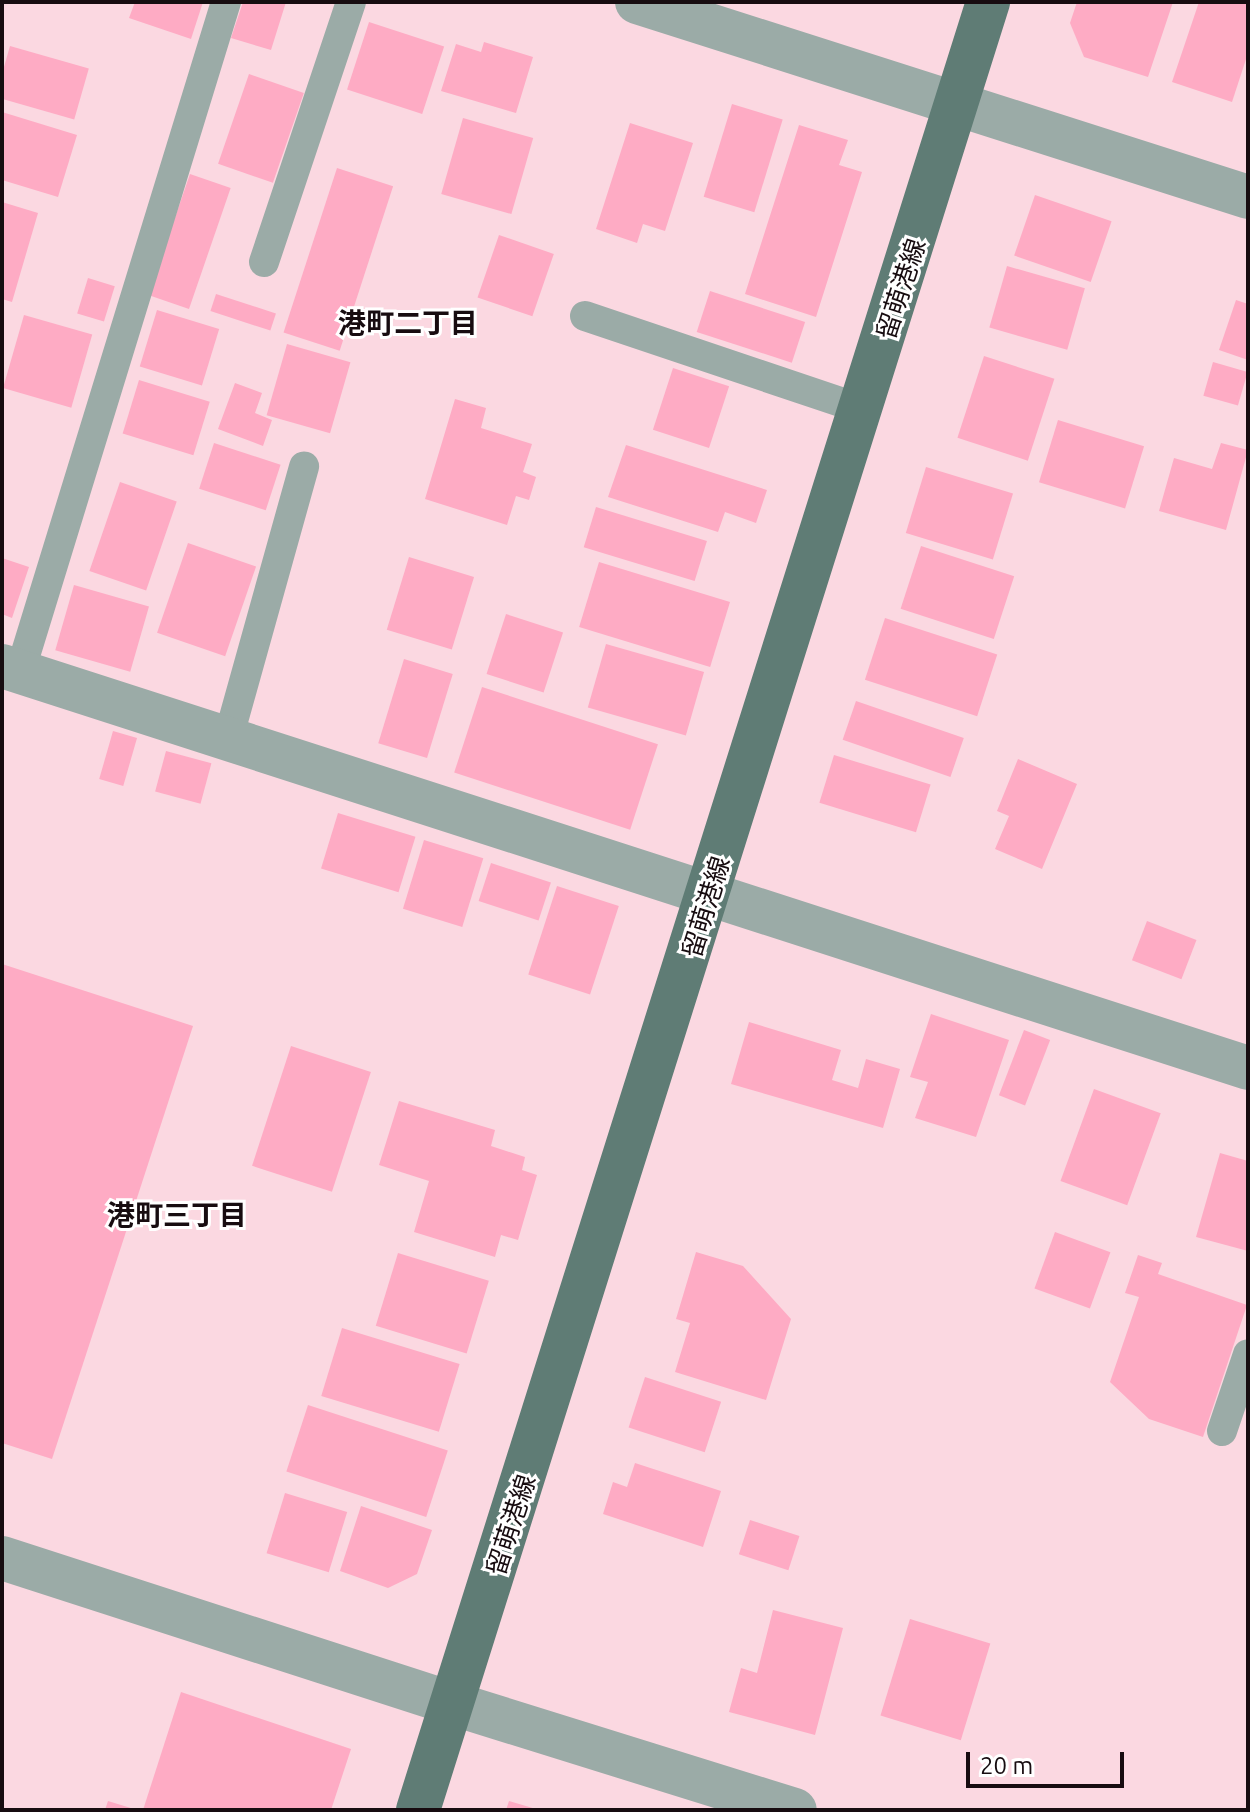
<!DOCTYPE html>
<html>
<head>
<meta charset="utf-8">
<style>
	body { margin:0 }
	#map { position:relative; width:1250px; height:1812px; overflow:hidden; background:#fbd8e1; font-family:Ubuntu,"Noto Sans JP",sans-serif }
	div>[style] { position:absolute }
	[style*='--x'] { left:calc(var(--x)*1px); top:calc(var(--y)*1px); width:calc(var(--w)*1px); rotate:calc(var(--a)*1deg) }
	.building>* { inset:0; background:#feabc4; transform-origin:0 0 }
	.service>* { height:30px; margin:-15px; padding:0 15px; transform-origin:15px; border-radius:15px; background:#9baba7 }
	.minor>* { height:44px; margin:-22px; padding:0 22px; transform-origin:22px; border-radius:22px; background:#9baba7 }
	.tertiary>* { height:44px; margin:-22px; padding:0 22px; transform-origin:22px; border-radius:22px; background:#9baba7 }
	.primary>* { height:44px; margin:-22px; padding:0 22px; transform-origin:22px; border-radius:22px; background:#5f7c75 }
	span { translate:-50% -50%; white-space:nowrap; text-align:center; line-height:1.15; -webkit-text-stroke:6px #fff; paint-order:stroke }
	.street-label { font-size:26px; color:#170c10 }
	.neighbourhood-label { font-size:28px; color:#170c10; font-weight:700 }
	.frame { position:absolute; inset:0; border:4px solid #170c10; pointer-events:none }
	.scale { position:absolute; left:966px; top:1752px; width:158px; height:36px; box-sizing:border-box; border:4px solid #170c10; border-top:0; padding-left:10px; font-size:24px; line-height:28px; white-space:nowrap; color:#170c10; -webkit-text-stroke:6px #fff; paint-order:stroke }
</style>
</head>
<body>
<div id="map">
	<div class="building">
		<div style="clip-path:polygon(135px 2px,203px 2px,191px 39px,129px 18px)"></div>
		<div style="clip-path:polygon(243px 2px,286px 2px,271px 50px,231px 38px)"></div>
		<div style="clip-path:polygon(1077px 2px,1173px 2px,1148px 77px,1084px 57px,1070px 23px)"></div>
		<div style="clip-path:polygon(1199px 2px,1248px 4px,1248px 53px,1232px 102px,1172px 82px)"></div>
		<div style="left:369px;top:22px;width:79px;height:71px;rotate:18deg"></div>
		<div style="clip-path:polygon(484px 42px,533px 57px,516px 113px,441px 91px,456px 44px,481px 52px)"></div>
		<div style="left:10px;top:46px;width:82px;height:53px;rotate:16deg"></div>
		<div style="left:249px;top:74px;width:58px;height:95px;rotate:19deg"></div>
		<div style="left:732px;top:104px;width:53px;height:97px;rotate:17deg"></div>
		<div style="clip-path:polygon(2px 112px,77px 135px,58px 197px,2px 180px)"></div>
		<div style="left:463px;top:118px;width:73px;height:79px;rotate:16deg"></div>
		<div style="clip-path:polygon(630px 123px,693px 143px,665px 231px,643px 224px,637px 243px,596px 229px)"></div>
		<div style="clip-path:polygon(799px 125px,848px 140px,839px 165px,862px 172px,816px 317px,745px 294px)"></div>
		<div style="left:337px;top:168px;width:59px;height:173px;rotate:18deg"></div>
		<div style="left:190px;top:174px;width:43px;height:128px;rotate:19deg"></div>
		<div style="left:1035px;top:195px;width:81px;height:64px;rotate:19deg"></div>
		<div style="clip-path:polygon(2px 202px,38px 213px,12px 302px,2px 299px)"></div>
		<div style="left:499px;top:235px;width:58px;height:66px;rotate:19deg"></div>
		<div style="left:1007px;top:266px;width:81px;height:64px;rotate:16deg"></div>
		<div style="left:88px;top:278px;width:28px;height:37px;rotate:17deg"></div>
		<div style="left:710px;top:291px;width:100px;height:43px;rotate:18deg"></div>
		<div style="left:216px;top:294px;width:63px;height:18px;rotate:18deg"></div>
		<div style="clip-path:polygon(1236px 300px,1248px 304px,1248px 360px,1219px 350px)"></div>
		<div style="left:157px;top:310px;width:65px;height:59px;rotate:17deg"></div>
		<div style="left:24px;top:315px;width:71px;height:76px;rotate:16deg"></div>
		<div style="left:287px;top:344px;width:66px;height:74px;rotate:16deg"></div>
		<div style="left:984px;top:356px;width:74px;height:86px;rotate:18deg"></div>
		<div style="left:1213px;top:362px;width:36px;height:35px;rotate:16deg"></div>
		<div style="left:673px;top:368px;width:59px;height:65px;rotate:18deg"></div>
		<div style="left:139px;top:380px;width:74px;height:56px;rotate:17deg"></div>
		<div style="clip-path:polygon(235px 383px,262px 393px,255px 413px,272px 420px,263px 446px,218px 429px)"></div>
		<div style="clip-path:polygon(455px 399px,486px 408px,481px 428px,532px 444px,523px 472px,536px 477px,529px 500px,516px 496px,507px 525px,425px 499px)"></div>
		<div style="left:1058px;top:420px;width:90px;height:65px;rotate:17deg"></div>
		<div style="left:214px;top:443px;width:70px;height:48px;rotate:18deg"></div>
		<div style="clip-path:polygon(1221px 443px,1248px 450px,1226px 530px,1159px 511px,1174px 458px,1212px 469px)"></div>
		<div style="clip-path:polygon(626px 445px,767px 490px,756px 523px,725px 512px,718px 532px,608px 497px)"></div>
		<div style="left:926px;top:467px;width:91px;height:69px;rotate:17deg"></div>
		<div style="left:120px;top:482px;width:60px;height:94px;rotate:19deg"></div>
		<div style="left:596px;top:507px;width:116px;height:42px;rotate:17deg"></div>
		<div style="left:188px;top:543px;width:72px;height:95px;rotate:19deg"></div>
		<div style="left:921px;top:546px;width:98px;height:66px;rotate:18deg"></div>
		<div style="left:409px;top:557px;width:68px;height:76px;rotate:17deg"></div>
		<div style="clip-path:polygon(2px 558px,29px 567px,12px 618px,2px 614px)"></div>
		<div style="left:599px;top:562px;width:137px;height:68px;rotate:17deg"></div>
		<div style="left:74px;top:585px;width:78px;height:68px;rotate:16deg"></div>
		<div style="left:506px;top:614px;width:60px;height:63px;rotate:18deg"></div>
		<div style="left:885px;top:618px;width:118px;height:65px;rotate:18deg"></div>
		<div style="left:606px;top:644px;width:102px;height:66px;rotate:16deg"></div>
		<div style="left:404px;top:659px;width:51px;height:88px;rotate:17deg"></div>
		<div style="left:482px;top:687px;width:185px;height:90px;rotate:18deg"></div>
		<div style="left:856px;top:701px;width:114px;height:41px;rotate:19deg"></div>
		<div style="left:113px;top:731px;width:25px;height:50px;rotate:16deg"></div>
		<div style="left:166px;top:751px;width:47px;height:42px;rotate:15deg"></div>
		<div style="left:834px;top:755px;width:101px;height:50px;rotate:17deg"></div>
		<div style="clip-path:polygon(1018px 759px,1077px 784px,1042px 869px,995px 849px,1009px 816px,997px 811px)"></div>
		<div style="left:338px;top:813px;width:81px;height:58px;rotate:17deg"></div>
		<div style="left:424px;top:840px;width:62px;height:72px;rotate:17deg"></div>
		<div style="left:491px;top:863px;width:63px;height:40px;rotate:18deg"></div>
		<div style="left:557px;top:886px;width:65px;height:93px;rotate:18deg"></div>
		<div style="left:1147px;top:921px;width:53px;height:42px;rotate:21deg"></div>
		<div style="clip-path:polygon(2px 964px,193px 1026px,52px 1459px,2px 1443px)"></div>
		<div style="clip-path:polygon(931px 1014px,1009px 1040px,976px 1137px,915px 1118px,928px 1082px,910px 1077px)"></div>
		<div style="clip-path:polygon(749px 1022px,841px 1050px,832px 1080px,858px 1088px,866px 1059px,900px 1069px,883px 1128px,731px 1084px)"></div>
		<div style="left:1024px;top:1030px;width:28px;height:70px;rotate:21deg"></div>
		<div style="left:291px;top:1046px;width:84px;height:126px;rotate:18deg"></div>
		<div style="left:1094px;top:1089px;width:71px;height:98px;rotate:20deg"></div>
		<div style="clip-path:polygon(399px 1101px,495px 1130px,491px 1146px,525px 1157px,522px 1170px,537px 1175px,518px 1240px,501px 1235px,495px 1257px,414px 1232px,429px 1181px,379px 1165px)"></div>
		<div style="clip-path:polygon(1220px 1153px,1248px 1161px,1248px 1251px,1196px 1237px)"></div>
		<div style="left:1055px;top:1232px;width:59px;height:60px;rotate:20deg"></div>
		<div style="clip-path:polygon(696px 1252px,743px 1266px,791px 1319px,766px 1400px,675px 1372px,690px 1323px,676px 1319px)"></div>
		<div style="left:398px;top:1253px;width:95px;height:76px;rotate:17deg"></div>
		<div style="clip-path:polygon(1138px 1255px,1162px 1263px,1158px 1274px,1247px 1305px,1203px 1437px,1149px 1419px,1110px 1382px,1139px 1297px,1125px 1293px)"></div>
		<div style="left:342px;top:1328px;width:123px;height:71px;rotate:17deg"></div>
		<div style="left:645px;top:1377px;width:80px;height:53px;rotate:18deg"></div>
		<div style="left:308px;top:1405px;width:147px;height:70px;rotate:18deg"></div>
		<div style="clip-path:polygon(635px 1463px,721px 1491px,703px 1547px,603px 1514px,613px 1482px,627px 1487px)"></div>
		<div style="left:285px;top:1493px;width:65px;height:63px;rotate:17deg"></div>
		<div style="clip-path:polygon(361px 1506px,432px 1530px,417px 1574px,388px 1588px,340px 1571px)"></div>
		<div style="left:750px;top:1520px;width:52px;height:36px;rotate:18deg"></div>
		<div style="clip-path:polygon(773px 1610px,843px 1628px,815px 1735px,729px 1712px,741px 1668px,757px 1673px)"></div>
		<div style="left:910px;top:1619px;width:84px;height:101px;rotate:17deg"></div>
		<div style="clip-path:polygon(181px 1692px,351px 1749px,331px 1810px,143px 1810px)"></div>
		<div style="clip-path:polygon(108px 1801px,134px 1809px,134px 1810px,105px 1810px)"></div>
		<div style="clip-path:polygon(509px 1801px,536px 1809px,536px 1810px,506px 1810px)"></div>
	</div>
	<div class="service">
		<div style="--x:264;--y:262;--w:274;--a:-71.5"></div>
		<div style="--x:585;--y:316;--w:292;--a:18.6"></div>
		<div style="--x:20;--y:672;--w:701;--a:-72.91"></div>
		<div style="--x:228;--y:739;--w:283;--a:-74.4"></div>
		<div style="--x:1222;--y:1431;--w:81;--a:-71.3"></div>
	</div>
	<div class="minor">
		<div style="--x:2;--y:666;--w:1309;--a:17.88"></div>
		<div style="--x:451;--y:1703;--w:360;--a:17.3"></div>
	</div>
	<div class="tertiary">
		<div style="--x:637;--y:2;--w:641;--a:17.7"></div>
		<div style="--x:2;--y:1558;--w:472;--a:17.9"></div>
	</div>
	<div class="primary">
		<div style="--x:418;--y:1810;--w:1896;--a:-72.5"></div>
	</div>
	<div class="street-label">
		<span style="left:901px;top:289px;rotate:-72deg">留萌港線</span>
		<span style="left:706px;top:907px;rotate:-73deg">留萌港線</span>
		<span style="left:511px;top:1525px;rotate:-72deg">留萌港線</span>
	</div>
	<div class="neighbourhood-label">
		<span style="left:408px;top:323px">港町二丁目</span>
		<span style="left:177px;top:1215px">港町三丁目</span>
	</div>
	<div class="frame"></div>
	<div class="scale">20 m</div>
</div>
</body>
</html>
